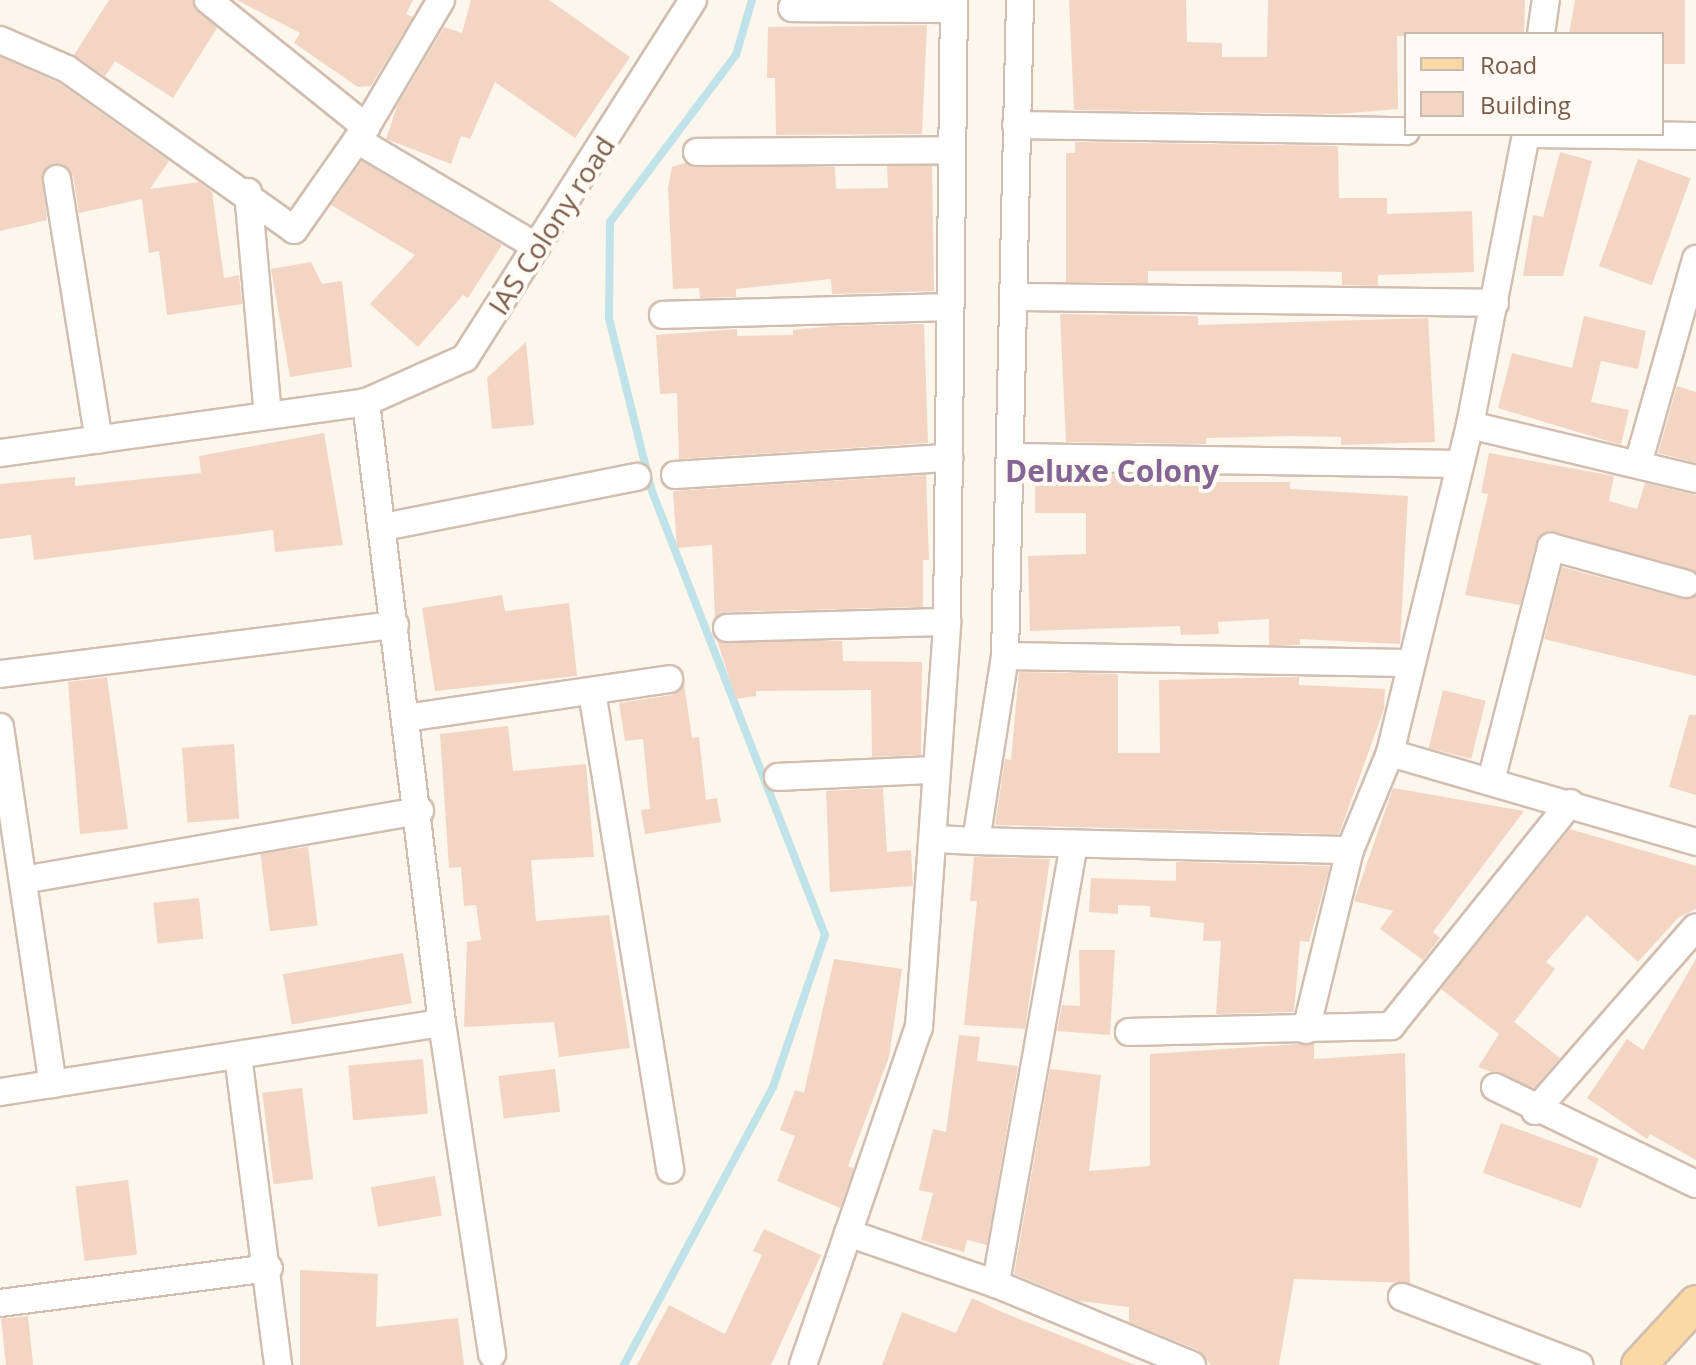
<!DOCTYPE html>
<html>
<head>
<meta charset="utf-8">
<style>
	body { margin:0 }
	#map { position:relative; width:1696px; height:1365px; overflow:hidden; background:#fdf6ec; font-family:"Open Sans",sans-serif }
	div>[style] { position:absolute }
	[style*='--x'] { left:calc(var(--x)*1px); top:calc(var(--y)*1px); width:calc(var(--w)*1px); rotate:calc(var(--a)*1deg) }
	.stream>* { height:8px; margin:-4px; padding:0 4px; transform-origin:4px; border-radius:4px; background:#bfe3e8 }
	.building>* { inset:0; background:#f3d5c3; transform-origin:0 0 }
	.roads { filter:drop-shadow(2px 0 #d1beb0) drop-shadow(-2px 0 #d1beb0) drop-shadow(0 2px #d1beb0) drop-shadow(0 -2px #d1beb0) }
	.minor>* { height:26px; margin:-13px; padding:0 13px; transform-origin:13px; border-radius:13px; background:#fff }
	.major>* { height:34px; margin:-17px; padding:0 17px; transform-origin:17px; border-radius:17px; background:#fbd9a5 }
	span { translate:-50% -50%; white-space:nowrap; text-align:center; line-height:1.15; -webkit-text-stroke:8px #fffaf3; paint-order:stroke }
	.street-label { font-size:28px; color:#7a5c4d }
	.neighbourhood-label { font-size:30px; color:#846695; font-weight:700 }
	.legend { position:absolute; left:1404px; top:32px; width:260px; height:104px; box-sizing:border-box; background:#fffaf3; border:2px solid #cabbb1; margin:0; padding:10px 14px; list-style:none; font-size:24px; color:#7a5c4d }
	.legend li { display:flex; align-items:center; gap:16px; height:40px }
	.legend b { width:40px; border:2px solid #cabbb1 }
</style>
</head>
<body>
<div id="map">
	<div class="stream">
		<div style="--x:624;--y:1365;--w:315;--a:-61.8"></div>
		<div style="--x:773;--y:1087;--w:161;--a:-71.1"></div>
		<div style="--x:825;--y:935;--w:480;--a:-111.3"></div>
		<div style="--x:651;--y:488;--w:175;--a:-103.9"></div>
		<div style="--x:609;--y:318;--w:96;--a:-89.4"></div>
		<div style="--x:610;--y:222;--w:209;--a:-53"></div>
		<div style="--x:736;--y:55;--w:57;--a:-73.8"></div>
	</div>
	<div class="building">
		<div style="clip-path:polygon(109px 0,192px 0,217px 28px,173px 98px,115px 61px,105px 76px,74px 55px)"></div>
		<div style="clip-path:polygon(237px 0,413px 0,406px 14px,413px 17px,371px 86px,358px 87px,294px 43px,300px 33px)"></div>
		<div style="clip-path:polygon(471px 0,549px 0,630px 57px,575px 138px,495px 82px,470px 139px,461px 136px,451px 164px,386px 139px,397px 106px,444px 27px,462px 33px)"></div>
		<div style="clip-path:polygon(1069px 0,1186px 0,1187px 42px,1222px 43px,1222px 57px,1267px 57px,1268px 0,1525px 0,1524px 34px,1397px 36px,1398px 109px,1338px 114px,1074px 110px)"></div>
		<div style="clip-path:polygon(1575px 0,1685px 0,1685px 64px,1662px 64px,1662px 34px,1569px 34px)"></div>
		<div style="clip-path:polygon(927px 25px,922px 134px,776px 135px,775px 78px,767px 78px,768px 27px)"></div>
		<div style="clip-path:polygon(0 57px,59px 83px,169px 161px,150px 189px,199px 182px,212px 192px,224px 278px,239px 275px,242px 304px,167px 315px,159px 251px,149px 253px,142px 199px,79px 213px,73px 176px,62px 164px,42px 174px,47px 220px,0 231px)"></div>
		<div style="clip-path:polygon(1075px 142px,1338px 146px,1339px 198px,1387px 198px,1387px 214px,1472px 211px,1474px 272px,1378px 275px,1378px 286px,1342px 285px,1342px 272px,1295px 271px,1148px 271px,1148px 283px,1066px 282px,1066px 153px,1075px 153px)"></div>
		<div style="clip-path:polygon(1560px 152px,1592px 161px,1563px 276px,1523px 276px,1533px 215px,1543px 217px)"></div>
		<div style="left:1638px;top:159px;width:56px;height:114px;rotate:20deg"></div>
		<div style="clip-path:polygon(362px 161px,502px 245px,468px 298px,463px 295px,418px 347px,370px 304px,415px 255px,331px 205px)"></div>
		<div style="clip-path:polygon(685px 163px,835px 167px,836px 189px,888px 188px,887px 166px,932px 166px,934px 291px,832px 294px,831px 279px,736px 289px,736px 297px,700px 298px,699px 288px,673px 289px,668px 188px,672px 167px)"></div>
		<div style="clip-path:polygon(311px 262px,322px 284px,342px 281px,352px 367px,290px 377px,271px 269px)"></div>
		<div style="clip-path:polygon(1060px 314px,1198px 316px,1198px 325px,1428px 318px,1435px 442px,1341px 445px,1341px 437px,1290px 436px,1206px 438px,1206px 444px,1066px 442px)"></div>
		<div style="clip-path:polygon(1584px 316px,1646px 331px,1638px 369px,1601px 361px,1591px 402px,1629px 410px,1621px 445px,1498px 408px,1512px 353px,1572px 368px)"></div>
		<div style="clip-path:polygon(924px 324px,928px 443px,679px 459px,677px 393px,660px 394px,656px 335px,737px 329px,737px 336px,793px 335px,793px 330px,833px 326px)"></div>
		<div style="clip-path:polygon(526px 342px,534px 425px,492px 429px,487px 378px)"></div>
		<div style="clip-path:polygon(1677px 386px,1696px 392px,1696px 463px,1658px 453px)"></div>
		<div style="clip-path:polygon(324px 433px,343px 545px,275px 552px,273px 530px,34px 560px,31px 535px,0 539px,0 484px,75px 477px,75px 486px,201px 473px,199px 456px)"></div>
		<div style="clip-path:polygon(1489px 453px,1614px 476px,1609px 501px,1637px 509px,1645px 483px,1696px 495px,1696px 572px,1548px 531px,1536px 543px,1520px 605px,1465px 595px,1488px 494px,1481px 493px)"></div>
		<div style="clip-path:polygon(1035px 473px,1208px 476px,1208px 482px,1290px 482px,1290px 489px,1408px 496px,1400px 644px,1300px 639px,1300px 645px,1269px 645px,1269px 619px,1218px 622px,1219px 634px,1181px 635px,1180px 626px,1030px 631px,1028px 556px,1086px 554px,1086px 513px,1035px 513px)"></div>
		<div style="clip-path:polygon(926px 475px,929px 560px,923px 560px,923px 607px,727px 612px,715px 618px,712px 545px,677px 548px,673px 491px)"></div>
		<div style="clip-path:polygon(1562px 567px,1682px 599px,1696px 596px,1696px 676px,1544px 639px)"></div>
		<div style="clip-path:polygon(502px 595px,505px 611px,569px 603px,577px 676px,435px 691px,422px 608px)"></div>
		<div style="clip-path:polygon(717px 640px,842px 641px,843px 661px,922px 662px,921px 755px,872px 757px,871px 690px,756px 691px,756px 696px,736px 699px)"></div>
		<div style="clip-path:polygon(1019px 672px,1118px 674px,1118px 753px,1160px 753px,1159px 680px,1299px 677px,1299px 685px,1385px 689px,1384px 709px,1339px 834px,995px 825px,1005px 759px,1011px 760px)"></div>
		<div style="clip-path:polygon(107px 677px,128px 829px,80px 834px,68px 682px)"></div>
		<div style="clip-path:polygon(684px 684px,692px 738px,699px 737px,706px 800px,717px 798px,721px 822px,645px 834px,641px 810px,650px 809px,643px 739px,625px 741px,619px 703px,672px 695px)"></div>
		<div style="left:1443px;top:690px;width:44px;height:60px;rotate:14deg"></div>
		<div style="clip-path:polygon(1689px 715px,1696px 715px,1696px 795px,1669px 787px)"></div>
		<div style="clip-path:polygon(508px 726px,513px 771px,586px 764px,594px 857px,531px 860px,536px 921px,609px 915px,630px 1048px,559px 1057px,554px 1022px,464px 1027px,467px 942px,481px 940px,476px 905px,464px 906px,461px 867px,449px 868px,440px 734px)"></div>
		<div style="left:234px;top:744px;width:75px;height:52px;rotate:86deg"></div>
		<div style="clip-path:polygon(883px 788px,887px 852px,911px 850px,913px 886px,830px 892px,826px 791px)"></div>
		<div style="clip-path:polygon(1393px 788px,1524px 811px,1433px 932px,1440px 938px,1423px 960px,1380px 929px,1393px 911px,1354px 901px)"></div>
		<div style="clip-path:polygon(1570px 829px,1696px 866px,1696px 909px,1678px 918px,1638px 962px,1587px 915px,1546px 962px,1555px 969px,1514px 1022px,1560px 1058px,1534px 1088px,1478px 1067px,1499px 1034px,1441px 989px)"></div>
		<div style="left:308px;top:847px;width:79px;height:48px;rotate:83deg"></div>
		<div style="clip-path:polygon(974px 857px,1050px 859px,1025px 1029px,964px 1025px,977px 901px,970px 901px)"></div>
		<div style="clip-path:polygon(1176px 862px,1330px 866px,1309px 942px,1300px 941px,1294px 1012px,1216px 1014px,1221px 941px,1203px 941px,1204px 923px,1150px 917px,1150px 906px,1118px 905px,1118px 914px,1089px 912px,1091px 878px,1176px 881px)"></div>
		<div style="left:199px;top:898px;width:41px;height:46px;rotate:84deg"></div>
		<div style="clip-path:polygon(1079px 950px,1115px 950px,1110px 1035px,1057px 1031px,1062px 1005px,1080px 1006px)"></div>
		<div style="left:403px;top:953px;width:51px;height:122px;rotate:80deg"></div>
		<div style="clip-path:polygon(834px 959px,902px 969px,889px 1057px,848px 1166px,854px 1168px,840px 1208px,777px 1181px,795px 1136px,780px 1130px,795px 1090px,804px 1093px)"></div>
		<div style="clip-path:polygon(1696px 959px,1696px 1160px,1650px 1134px,1647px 1139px,1587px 1098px,1627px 1039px,1643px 1050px)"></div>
		<div style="clip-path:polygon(959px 1035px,980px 1037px,977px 1061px,1018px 1066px,987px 1245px,967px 1240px,964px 1252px,921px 1240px,933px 1193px,919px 1190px,933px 1129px,946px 1132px)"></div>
		<div style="clip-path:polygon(1299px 1044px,1314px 1044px,1314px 1059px,1405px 1053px,1410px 1283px,1294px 1279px,1279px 1365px,1211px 1365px,1198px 1350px,1129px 1322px,1129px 1307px,1079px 1301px,1014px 1274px,1050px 1069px,1101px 1075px,1089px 1171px,1150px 1166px,1150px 1054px)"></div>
		<div style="left:423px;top:1059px;width:55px;height:75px;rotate:85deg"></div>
		<div style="left:555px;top:1069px;width:43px;height:57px;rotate:83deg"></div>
		<div style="left:302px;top:1088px;width:92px;height:40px;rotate:83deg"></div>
		<div style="left:1501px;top:1123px;width:104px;height:53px;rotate:20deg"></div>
		<div style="left:435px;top:1176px;width:40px;height:65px;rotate:80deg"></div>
		<div style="left:128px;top:1180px;width:75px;height:53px;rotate:83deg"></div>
		<div style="clip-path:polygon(764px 1229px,821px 1255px,771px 1365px,637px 1365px,669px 1305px,725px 1334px,762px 1255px,753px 1251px)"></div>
		<div style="clip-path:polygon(300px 1270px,378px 1274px,376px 1327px,458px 1318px,464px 1365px,300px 1365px)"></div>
		<div style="clip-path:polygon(972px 1298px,1004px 1313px,1135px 1365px,882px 1365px,902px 1312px,956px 1333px)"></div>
		<div style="left:28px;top:1316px;width:49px;height:27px;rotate:84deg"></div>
	</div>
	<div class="roads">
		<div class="minor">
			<div style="--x:208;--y:0;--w:203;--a:38.8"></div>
			<div style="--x:792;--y:8;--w:162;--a:0.4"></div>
			<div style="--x:1541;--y:34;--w:34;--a:-82"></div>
			<div style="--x:0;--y:40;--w:73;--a:23.4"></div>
			<div style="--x:67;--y:69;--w:278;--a:35.3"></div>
			<div style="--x:294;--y:230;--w:126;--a:-55"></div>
			<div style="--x:366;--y:127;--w:147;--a:-59.4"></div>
			<div style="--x:1016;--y:125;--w:390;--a:0.9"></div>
			<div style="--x:1531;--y:134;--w:165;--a:0.7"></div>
			<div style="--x:357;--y:140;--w:209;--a:30.7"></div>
			<div style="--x:697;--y:152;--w:255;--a:-0.4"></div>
			<div style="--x:57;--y:179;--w:264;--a:80.9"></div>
			<div style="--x:248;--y:192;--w:224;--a:84.9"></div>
			<div style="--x:1013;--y:297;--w:482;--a:0.7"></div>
			<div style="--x:663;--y:315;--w:284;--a:-1.6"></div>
			<div style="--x:1470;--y:425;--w:232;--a:13.4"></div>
			<div style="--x:0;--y:453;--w:370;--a:-7.9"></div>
			<div style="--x:366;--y:402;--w:108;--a:-24"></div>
			<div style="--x:465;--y:358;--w:424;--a:-57.5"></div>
			<div style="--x:1010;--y:457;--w:450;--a:0.9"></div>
			<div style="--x:1638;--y:464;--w:213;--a:-74.2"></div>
			<div style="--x:675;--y:475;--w:275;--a:-3.6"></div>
			<div style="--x:384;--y:527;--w:258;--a:-11.2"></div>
			<div style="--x:727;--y:628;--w:220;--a:-1.6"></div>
			<div style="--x:1005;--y:656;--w:403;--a:1"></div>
			<div style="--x:0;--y:674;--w:398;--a:-7.1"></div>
			<div style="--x:592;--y:692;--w:484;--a:80.7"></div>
			<div style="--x:406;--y:718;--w:266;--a:-8.4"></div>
			<div style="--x:0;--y:727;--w:361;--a:81.6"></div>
			<div style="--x:1390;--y:753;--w:319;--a:16.2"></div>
			<div style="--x:778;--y:777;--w:155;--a:-2.6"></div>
			<div style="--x:1491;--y:781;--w:242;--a:-75.6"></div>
			<div style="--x:1551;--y:547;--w:140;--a:15.3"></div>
			<div style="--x:935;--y:839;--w:41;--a:2.8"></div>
			<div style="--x:976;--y:841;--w:187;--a:-81.1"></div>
			<div style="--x:1005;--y:656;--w:656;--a:-88.69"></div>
			<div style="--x:976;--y:841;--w:374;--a:1.4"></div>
			<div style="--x:1074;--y:844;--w:447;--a:100.1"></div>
			<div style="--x:996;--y:1284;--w:212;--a:22.5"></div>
			<div style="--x:23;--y:880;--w:403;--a:-9.9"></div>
			<div style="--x:442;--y:1023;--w:335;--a:81.4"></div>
			<div style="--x:1306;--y:1030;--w:185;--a:-76.3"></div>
			<div style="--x:1350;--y:850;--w:105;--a:-67.6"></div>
			<div style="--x:1390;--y:753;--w:338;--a:-76.3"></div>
			<div style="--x:1470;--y:425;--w:296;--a:-79.1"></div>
			<div style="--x:1129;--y:1032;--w:262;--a:-1.3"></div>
			<div style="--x:1391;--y:1026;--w:286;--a:-51.2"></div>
			<div style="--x:238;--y:1056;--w:312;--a:82.6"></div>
			<div style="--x:1495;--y:1087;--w:223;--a:25.8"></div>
			<div style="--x:0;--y:1092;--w:447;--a:-8.9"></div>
			<div style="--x:442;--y:1023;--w:626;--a:-96.98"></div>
			<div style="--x:1535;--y:1111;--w:244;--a:-48.8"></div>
			<div style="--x:848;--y:1233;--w:157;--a:19"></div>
			<div style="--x:1402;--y:1297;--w:190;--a:21"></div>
			<div style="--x:0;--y:1303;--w:271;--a:-7.4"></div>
			<div style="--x:803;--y:1365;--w:357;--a:-71.1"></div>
			<div style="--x:919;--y:1027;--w:406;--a:-86"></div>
			<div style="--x:947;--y:622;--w:622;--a:-89.36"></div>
		</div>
		<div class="major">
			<div style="--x:1639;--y:1365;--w:84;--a:-47.4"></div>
		</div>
	</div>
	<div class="street-label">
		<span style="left:551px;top:225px;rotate:-57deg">IAS Colony road</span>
	</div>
	<div class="neighbourhood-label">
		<span style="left:1112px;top:471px">Deluxe Colony</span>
	</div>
	<ul class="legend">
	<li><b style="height:10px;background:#fbd9a5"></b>Road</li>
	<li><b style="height:22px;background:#f3d5c3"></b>Building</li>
	</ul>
</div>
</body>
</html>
